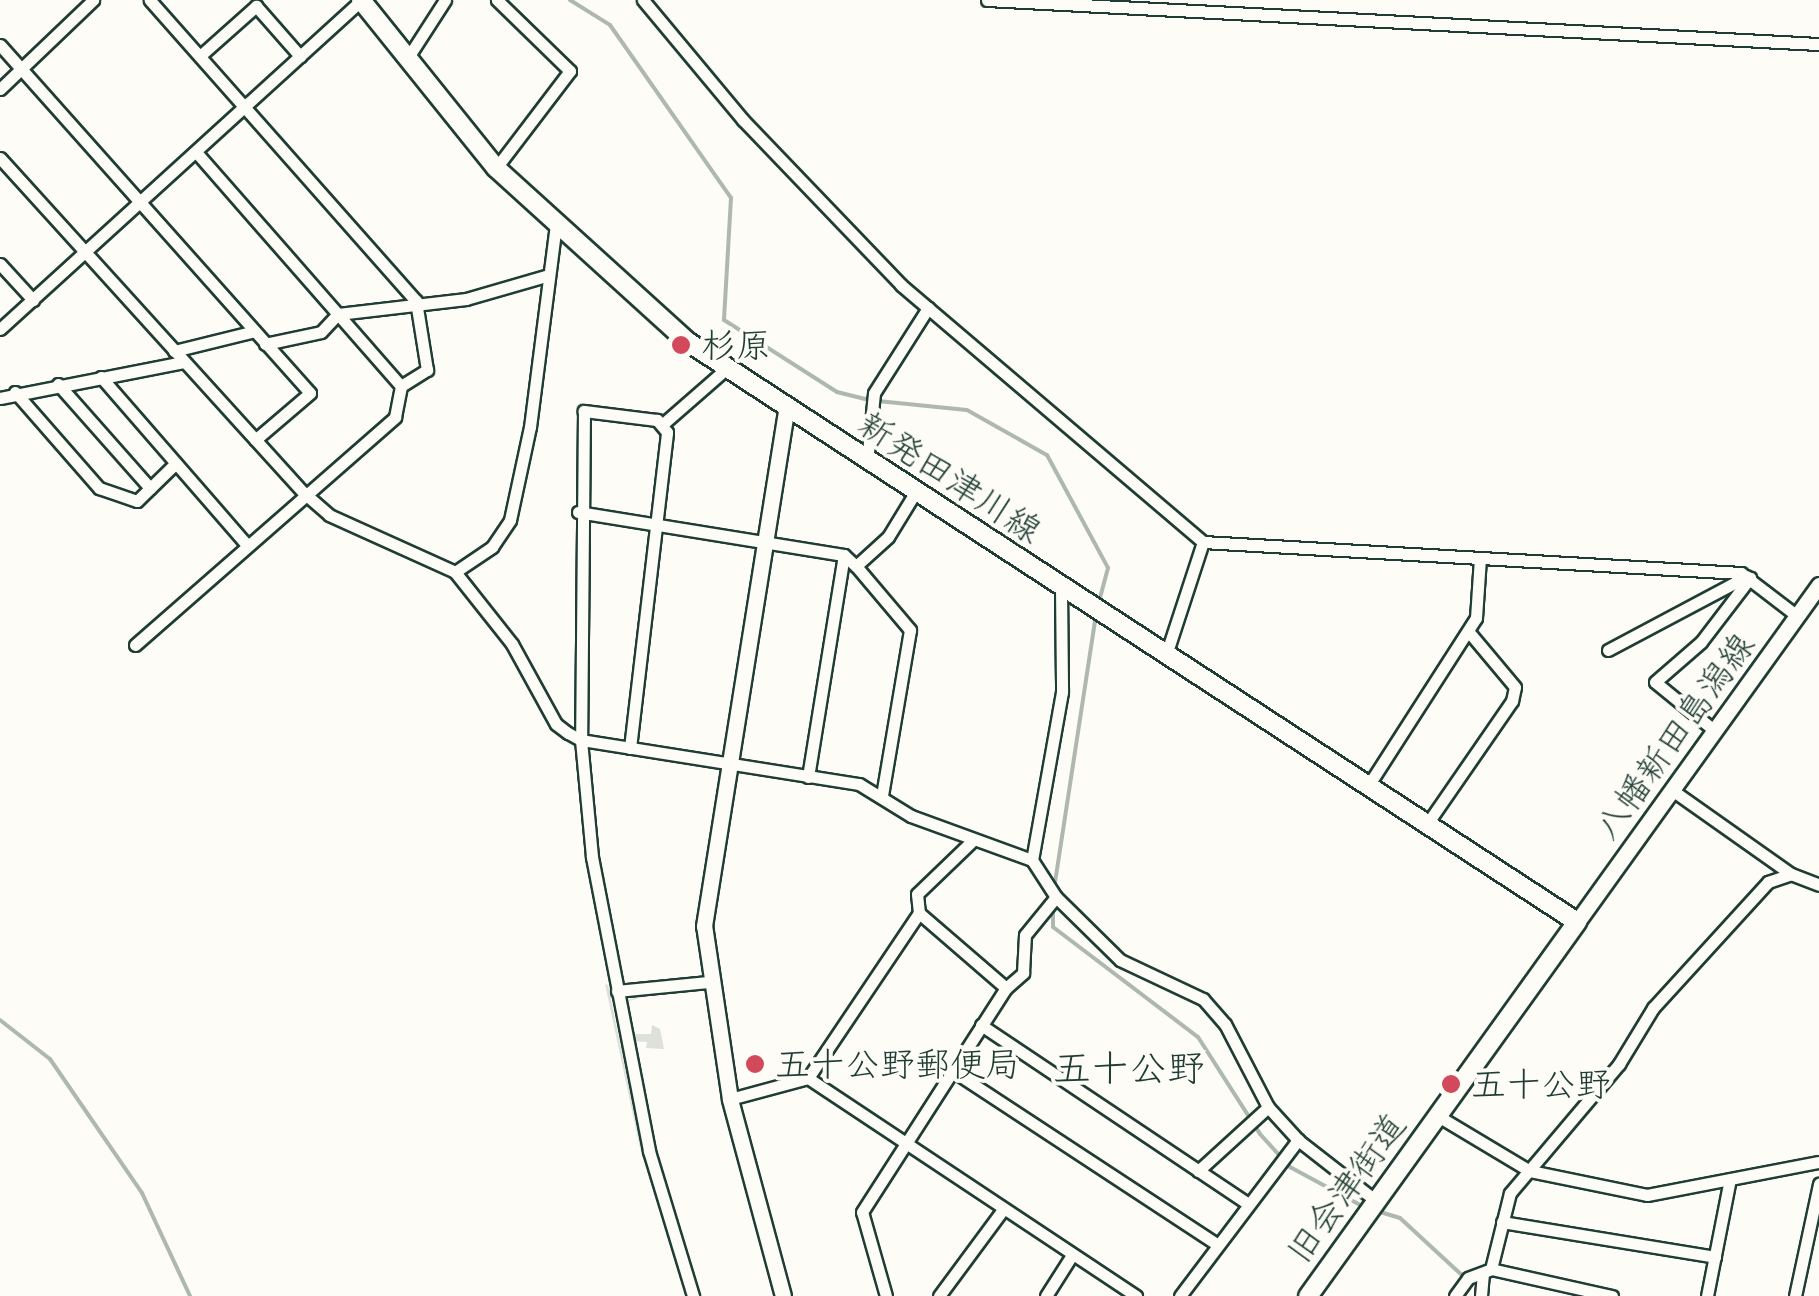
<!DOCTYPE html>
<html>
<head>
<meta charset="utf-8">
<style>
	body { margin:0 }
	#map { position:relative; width:1819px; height:1296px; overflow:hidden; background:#fdfcf7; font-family:"Shantell Sans","Klee One",sans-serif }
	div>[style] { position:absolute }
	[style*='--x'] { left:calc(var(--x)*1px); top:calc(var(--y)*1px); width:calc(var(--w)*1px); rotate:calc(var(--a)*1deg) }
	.green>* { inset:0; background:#dde0db }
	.stream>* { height:4px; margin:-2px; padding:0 2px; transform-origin:2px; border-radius:2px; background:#aeb8b1 }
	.roads { filter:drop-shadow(2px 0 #1f3d34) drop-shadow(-2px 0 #1f3d34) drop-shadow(0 2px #1f3d34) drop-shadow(0 -2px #1f3d34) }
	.street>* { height:11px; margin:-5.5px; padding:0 5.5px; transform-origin:5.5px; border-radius:5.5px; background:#fdfcf7 }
	.secondary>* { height:15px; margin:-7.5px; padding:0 7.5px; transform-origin:7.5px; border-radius:7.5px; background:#fdfcf7 }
	.primary>* { height:18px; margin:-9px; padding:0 9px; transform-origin:9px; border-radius:9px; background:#fdfcf7 }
	.dots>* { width:28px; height:28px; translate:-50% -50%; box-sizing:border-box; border:5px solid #fdfcf7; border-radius:50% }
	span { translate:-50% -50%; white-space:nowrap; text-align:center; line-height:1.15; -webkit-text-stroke:8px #fdfcf7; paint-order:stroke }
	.poi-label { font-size:35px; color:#1f3d34 }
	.left { translate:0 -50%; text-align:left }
	.street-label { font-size:35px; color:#1f3d34 }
	.neighbourhood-label { font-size:38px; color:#1f3d34 }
</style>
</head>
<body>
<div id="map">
	<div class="green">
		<div style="clip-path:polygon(605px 984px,608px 985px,641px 1145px,686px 1296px,640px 1148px)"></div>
		<div style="clip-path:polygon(656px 993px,626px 1002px,635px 1034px,651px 1034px,652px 1025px,660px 1029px,664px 1049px,646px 1048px,647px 1042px,631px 1041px,623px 1001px)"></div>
	</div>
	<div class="stream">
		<div style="--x:570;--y:0;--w:47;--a:32"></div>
		<div style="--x:610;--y:25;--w:211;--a:55"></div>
		<div style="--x:731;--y:198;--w:122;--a:93.3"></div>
		<div style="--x:724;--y:320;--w:134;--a:32.5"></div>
		<div style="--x:837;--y:392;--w:32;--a:14"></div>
		<div style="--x:878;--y:401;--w:89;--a:5.8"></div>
		<div style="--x:967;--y:410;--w:92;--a:29.4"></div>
		<div style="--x:1047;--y:455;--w:128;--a:61.6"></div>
		<div style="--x:1108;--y:568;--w:35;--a:105"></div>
		<div style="--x:1054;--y:889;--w:276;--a:-81.3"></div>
		<div style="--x:1053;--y:908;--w:19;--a:90"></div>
		<div style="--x:1053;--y:927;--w:182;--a:37.2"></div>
		<div style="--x:1198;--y:1037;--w:115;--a:57.4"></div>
		<div style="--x:1260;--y:1134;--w:45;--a:47.7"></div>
		<div style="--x:1290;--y:1167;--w:84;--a:28.4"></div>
		<div style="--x:0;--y:1020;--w:63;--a:38"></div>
		<div style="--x:50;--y:1059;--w:163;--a:55.5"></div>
		<div style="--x:142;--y:1193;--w:114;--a:65"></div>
		<div style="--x:1377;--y:1211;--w:24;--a:17"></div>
		<div style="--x:1400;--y:1218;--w:87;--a:42.7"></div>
	</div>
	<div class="roads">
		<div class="street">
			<div style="--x:643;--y:0;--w:156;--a:50.2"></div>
			<div style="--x:743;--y:120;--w:228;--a:46.2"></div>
			<div style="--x:901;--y:285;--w:397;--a:40.4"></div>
			<div style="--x:1203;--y:542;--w:539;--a:3.3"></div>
			<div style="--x:1741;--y:573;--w:71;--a:37.5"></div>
			<div style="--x:987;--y:0;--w:833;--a:3.03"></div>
			<div style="--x:0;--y:45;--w:466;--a:48.3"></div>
			<div style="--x:310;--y:393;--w:72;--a:139.5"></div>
			<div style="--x:201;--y:55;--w:74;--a:-41.7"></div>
			<div style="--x:256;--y:6;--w:67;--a:48.7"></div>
			<div style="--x:407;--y:59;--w:70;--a:-57.2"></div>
			<div style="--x:0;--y:89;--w:129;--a:-43.7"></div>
			<div style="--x:196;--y:152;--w:311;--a:48.8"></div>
			<div style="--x:0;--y:158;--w:452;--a:47.8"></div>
			<div style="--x:304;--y:493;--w:33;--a:41"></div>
			<div style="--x:329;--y:515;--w:138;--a:24.3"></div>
			<div style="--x:455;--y:572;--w:92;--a:51.6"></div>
			<div style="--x:512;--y:644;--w:91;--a:61.2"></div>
			<div style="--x:556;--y:724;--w:15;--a:37"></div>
			<div style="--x:568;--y:733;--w:15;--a:28"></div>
			<div style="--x:581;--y:740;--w:281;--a:9"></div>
			<div style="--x:859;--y:784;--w:61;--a:31.6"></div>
			<div style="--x:911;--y:816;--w:129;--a:20"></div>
			<div style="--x:496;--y:168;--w:122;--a:-52.7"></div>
			<div style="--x:570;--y:71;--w:102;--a:-135.8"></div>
			<div style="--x:0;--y:264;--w:49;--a:47.5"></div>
			<div style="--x:0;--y:329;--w:489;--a:-42.3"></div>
			<div style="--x:265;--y:344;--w:57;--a:-12.1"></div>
			<div style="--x:321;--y:332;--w:25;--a:-47"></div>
			<div style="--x:338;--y:314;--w:129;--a:-6.7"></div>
			<div style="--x:466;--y:299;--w:86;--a:-16.1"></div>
			<div style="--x:174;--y:351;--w:83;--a:-13.9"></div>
			<div style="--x:101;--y:377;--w:223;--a:49"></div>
			<div style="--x:58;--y:384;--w:139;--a:48.5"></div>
			<div style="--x:15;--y:392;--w:128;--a:48.8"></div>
			<div style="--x:99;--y:488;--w:40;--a:18.9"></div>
			<div style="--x:137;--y:501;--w:54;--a:-44.3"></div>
			<div style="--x:0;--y:398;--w:187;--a:-11.1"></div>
			<div style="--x:664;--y:423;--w:84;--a:-41.1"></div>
			<div style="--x:867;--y:462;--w:69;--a:-84.2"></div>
			<div style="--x:874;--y:393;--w:101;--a:-57.6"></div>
			<div style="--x:578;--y:512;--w:269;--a:9.2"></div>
			<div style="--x:844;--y:555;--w:16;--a:43"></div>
			<div style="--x:856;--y:566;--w:84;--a:49.8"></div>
			<div style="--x:910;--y:630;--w:168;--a:99.6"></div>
			<div style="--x:856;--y:566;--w:43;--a:-42.2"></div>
			<div style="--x:888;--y:537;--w:52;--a:-58.5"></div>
			<div style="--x:455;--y:572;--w:45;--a:-34"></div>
			<div style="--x:492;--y:547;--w:32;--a:-56"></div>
			<div style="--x:510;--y:520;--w:95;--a:-77.9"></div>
			<div style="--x:530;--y:427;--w:205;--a:-82.7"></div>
			<div style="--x:1061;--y:588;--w:104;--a:89.4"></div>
			<div style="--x:1062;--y:692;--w:171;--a:100.1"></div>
			<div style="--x:1032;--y:860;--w:44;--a:57"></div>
			<div style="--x:1056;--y:897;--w:90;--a:44.5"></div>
			<div style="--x:1120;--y:960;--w:92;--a:25.2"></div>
			<div style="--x:1203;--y:999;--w:33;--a:49"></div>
			<div style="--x:1225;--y:1024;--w:93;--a:62.6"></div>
			<div style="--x:1268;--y:1107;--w:45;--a:47.7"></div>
			<div style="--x:1298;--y:1140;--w:99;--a:38"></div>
			<div style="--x:135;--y:645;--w:346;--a:-41.2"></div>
			<div style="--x:395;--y:417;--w:32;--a:-79"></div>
			<div style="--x:401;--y:386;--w:31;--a:-32"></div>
			<div style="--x:427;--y:370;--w:70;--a:-99.1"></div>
			<div style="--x:416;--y:301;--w:402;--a:-131.5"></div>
			<div style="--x:1608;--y:650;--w:157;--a:-28"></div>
			<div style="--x:1166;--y:655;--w:119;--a:-71.9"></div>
			<div style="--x:1715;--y:731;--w:77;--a:-140.8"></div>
			<div style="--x:1655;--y:682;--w:61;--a:-41"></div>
			<div style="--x:1701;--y:642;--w:81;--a:-52.6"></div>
			<div style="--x:630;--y:748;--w:318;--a:-83.3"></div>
			<div style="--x:667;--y:432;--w:16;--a:-130"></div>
			<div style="--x:657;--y:420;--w:74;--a:-173"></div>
			<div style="--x:584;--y:411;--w:329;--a:90.5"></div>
			<div style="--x:581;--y:740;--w:118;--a:84.6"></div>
			<div style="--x:592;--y:857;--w:299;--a:79"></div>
			<div style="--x:649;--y:1151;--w:152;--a:73.1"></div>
			<div style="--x:808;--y:777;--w:225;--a:-80.8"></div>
			<div style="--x:1368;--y:786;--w:200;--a:-57.3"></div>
			<div style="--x:1476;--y:618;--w:60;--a:-86.2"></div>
			<div style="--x:1672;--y:790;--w:146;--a:35.2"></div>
			<div style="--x:1791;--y:874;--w:30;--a:21"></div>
			<div style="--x:1427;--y:824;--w:150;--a:-55.4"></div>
			<div style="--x:1512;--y:701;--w:14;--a:-78"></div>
			<div style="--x:1515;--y:687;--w:73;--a:-130"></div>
			<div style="--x:1006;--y:988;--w:23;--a:-41"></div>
			<div style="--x:1023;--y:973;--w:38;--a:-87"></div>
			<div style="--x:1025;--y:935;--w:49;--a:-50.8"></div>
			<div style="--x:617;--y:991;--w:91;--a:-5.6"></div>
			<div style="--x:981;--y:1025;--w:321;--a:33.8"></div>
			<div style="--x:953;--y:1071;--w:315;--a:33.3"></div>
			<div style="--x:808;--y:1078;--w:394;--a:33.6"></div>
			<div style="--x:730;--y:1099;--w:81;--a:-15.1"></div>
			<div style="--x:808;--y:1078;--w:199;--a:-56.1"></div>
			<div style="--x:919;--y:913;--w:19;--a:-96"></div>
			<div style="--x:917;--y:894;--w:75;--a:-43.9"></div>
			<div style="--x:1438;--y:1116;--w:107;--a:30.9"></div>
			<div style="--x:1530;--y:1171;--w:119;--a:11.6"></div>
			<div style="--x:1647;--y:1195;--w:175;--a:-10.9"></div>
			<div style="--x:1198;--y:1171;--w:95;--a:-42.4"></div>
			<div style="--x:1502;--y:1222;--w:216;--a:9.3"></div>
			<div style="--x:1491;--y:1269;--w:78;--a:-76"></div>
			<div style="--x:1510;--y:1193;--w:169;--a:-49.8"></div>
			<div style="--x:1619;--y:1064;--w:66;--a:-58.7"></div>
			<div style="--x:1653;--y:1008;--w:171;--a:-47.6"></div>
			<div style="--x:1768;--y:882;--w:24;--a:-19"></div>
			<div style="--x:886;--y:1296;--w:87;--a:-105.9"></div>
			<div style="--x:862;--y:1212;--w:266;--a:-57.3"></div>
			<div style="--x:1006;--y:988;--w:115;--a:-139.2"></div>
			<div style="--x:939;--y:1296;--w:106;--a:-53.5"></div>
			<div style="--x:1046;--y:1296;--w:49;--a:-57.6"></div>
			<div style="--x:1180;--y:1296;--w:196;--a:-52.9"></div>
			<div style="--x:1455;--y:1296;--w:22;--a:-54"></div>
			<div style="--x:1468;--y:1278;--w:25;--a:-21"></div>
			<div style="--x:1491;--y:1269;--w:124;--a:12.6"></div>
			<div style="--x:1481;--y:1296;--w:23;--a:-85"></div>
			<div style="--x:1707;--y:1296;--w:119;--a:-78.9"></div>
			<div style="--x:1795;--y:1296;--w:115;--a:-77.9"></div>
		</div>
		<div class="secondary">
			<div style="--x:1577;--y:922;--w:415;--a:-54.3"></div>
			<div style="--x:783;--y:1296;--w:204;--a:-105.1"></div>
			<div style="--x:730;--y:1099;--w:175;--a:-98.5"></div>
			<div style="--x:704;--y:926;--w:521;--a:-80.95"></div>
		</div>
		<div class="primary">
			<div style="--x:361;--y:0;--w:216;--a:51.2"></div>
			<div style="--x:496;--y:168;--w:259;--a:42.2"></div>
			<div style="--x:688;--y:342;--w:1061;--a:33.12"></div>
			<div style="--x:1577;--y:922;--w:461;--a:125.7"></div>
		</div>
	</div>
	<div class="dots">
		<div style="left:681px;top:345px;background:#d1495b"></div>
		<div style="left:755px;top:1064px;background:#d1495b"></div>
		<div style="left:1451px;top:1084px;background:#d1495b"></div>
	</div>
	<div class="poi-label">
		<span class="left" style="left:701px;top:345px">杉原</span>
		<span class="left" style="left:775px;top:1064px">五十公野郵便局</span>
		<span class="left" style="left:1471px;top:1084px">五十公野</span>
	</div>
	<div class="street-label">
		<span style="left:950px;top:477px;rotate:33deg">新発田津川線</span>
		<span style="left:1674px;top:736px;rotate:-54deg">八幡新田島潟線</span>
		<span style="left:1346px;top:1188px;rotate:-54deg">旧会津街道</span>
	</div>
	<div class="neighbourhood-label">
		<span style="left:1129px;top:1068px">五十公野</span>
	</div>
</div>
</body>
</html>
